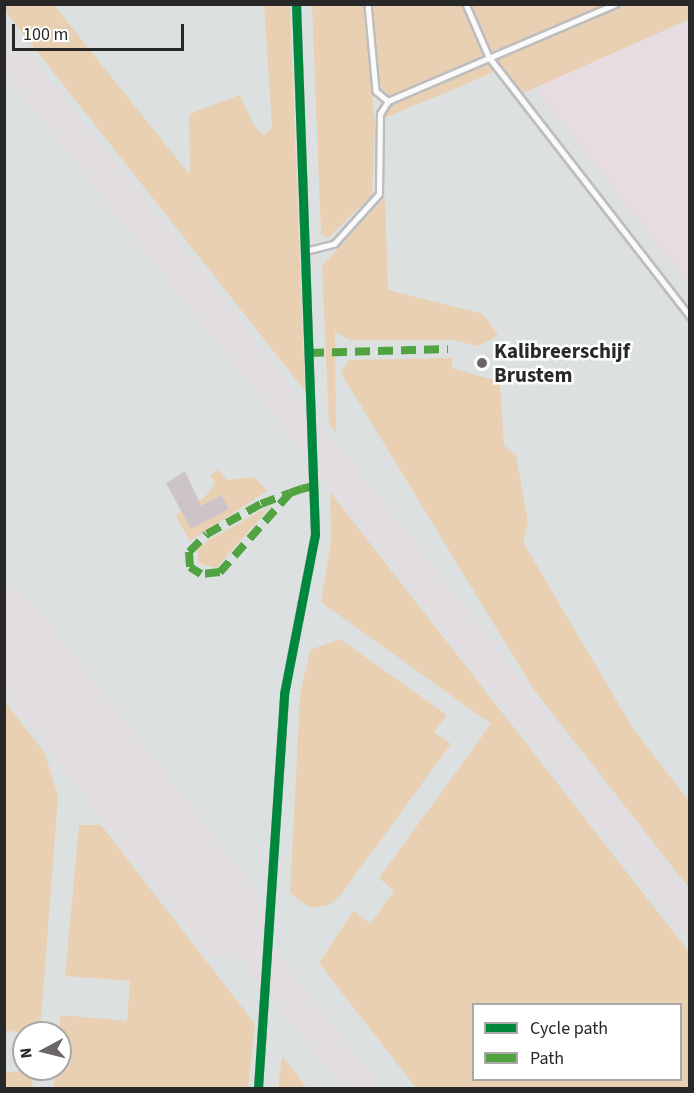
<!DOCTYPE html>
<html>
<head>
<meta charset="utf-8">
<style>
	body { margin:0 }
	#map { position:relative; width:694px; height:1093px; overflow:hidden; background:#e7dce1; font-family:"Source Sans 3",sans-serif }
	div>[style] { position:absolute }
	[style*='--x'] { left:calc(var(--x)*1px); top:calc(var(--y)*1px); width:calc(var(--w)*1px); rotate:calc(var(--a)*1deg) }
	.airport>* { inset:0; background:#dce0e1 }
	.green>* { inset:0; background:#e9d0b3 }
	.taxiway>* { height:32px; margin:-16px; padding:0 16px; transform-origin:16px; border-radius:16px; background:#e2dde0 }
	.runway>* { height:78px; margin:-39px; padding:0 39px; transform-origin:39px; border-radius:39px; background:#e2dde0 }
	.building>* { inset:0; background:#ccc4c8 }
	.roads { filter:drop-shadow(2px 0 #bebdbe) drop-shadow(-2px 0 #bebdbe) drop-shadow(0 2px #bebdbe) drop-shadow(0 -2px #bebdbe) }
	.lane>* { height:4.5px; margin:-2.25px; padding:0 2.25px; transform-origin:2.25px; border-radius:2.25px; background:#fbfafa }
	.quiet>* { height:8px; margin-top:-4px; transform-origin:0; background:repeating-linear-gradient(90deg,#51a342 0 15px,transparent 0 23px) }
	.cycleway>* { height:9px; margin:-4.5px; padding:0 4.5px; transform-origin:4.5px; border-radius:4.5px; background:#00873e }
	.dots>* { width:16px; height:16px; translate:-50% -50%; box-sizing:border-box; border:3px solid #fff; border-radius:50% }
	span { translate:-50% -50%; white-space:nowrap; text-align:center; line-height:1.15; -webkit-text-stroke:5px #fff; paint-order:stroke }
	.poi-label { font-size:21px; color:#282828; font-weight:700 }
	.left { translate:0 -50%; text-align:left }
	.frame { position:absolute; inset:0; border:6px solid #282828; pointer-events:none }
	.legend { position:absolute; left:472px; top:1003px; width:210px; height:78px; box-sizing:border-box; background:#fff; border:2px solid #a9a9a9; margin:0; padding:8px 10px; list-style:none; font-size:18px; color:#282828 }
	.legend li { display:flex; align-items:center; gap:12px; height:30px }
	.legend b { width:30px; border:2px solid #a9a9a9 }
	.north { position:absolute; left:12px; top:1021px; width:60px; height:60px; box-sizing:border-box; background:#fff; border:2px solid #a9a9a9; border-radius:50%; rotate:263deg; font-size:16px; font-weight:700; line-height:24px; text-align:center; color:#282828 }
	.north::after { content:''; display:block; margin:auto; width:21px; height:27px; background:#6b6769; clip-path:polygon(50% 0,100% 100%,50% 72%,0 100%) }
	.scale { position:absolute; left:12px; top:24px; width:172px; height:27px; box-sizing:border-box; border:3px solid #282828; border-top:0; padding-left:8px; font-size:18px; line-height:21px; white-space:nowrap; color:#282828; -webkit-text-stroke:4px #fff; paint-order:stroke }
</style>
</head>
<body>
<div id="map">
	<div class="airport">
		<div style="clip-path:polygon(evenodd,5px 5px,689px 5px,689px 19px,532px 85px,689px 285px,689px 1088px,5px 1088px,5px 5px,474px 1004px,680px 1004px,680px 1080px,474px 1080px,474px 1004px,5px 5px,24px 1033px,60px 1033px,60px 1069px,24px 1069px,24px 1033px)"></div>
	</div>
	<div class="green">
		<div style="clip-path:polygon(5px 4px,54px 5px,190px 175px,189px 114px,240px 95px,254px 126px,264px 135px,272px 128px,264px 5px,290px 5px,305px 391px,5px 11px)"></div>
		<div style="clip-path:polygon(689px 4px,690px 19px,523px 93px,504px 68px,385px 118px,370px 5px)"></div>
		<div style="clip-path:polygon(312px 5px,365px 5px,375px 126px,372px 195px,328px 238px,321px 235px)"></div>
		<div style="clip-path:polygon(385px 197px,388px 290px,483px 314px,498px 335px,479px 346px,453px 340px,349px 340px,335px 332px,336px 433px,329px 424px,322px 266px)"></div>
		<div style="clip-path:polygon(453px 358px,452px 368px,500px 382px,504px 445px,516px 456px,528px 522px,523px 542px,632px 727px,689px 801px,689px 888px,534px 690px,341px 373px,349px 360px)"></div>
		<div style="clip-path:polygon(217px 469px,227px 480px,255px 477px,267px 491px,190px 541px,175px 515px,205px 497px,215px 483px,210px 476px)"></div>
		<div style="clip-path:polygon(evenodd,330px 492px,689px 952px,689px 1088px,416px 1088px,319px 963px,354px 910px,370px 924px,394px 891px,379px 878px,491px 724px,321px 602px,331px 541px,330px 492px,474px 1004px,680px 1004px,680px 1080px,474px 1080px,474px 1004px)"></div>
		<div style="clip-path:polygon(272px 505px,216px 568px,198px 563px,198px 548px,210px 539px)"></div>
		<div style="clip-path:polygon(340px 639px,447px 715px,434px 732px,451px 744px,342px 893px,330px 905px,310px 908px,290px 893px,300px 695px,310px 650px)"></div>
		<div style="clip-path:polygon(4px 701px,45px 753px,58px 797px,40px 1033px,5px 1031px)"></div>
		<div style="clip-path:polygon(79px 825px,101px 825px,255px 1024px,248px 1088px,54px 1088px,55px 1069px,60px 1069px,60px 1015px,127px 1021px,130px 981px,65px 976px)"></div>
		<div style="clip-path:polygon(20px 1055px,24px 1069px,34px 1069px,32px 1088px,5px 1088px,5px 1072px,18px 1072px)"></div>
		<div style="clip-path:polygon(282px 1056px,307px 1088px,278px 1088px)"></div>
	</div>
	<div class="taxiway">
		<div style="--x:4;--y:46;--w:1110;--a:51.84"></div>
		<div style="--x:230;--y:920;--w:214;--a:51.8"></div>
	</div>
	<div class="runway">
		<div style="--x:4;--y:629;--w:368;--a:52.2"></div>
	</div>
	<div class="building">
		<div style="clip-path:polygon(185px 471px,201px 506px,221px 495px,229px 509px,191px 529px,166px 483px)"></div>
	</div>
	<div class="roads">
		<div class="lane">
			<div style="--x:368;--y:4;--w:87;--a:84.7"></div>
			<div style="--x:376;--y:91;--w:16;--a:40"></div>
			<div style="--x:466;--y:4;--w:58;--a:66.5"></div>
			<div style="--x:489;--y:57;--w:328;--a:52.2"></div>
			<div style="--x:305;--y:251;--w:30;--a:-14"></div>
			<div style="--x:334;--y:244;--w:67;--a:-48"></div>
			<div style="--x:379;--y:194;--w:80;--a:-89.3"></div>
			<div style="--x:380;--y:114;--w:15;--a:-58"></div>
			<div style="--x:388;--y:101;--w:247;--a:-23.1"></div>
			<div style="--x:258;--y:1088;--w:395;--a:-86.2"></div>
			<div style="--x:284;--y:694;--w:163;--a:-79"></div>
			<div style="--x:315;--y:534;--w:530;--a:-92.05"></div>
		</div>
	</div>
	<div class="quiet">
		<div style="--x:309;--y:353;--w:139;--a:-1.6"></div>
		<div style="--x:290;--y:493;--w:106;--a:131.5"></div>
		<div style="--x:220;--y:572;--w:19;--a:174"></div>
		<div style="--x:201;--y:574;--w:13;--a:-148"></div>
		<div style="--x:190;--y:567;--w:15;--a:-94"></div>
		<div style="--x:189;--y:552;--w:25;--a:-45"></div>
		<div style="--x:207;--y:534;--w:62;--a:-29.1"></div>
		<div style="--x:261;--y:504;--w:31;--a:-21"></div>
		<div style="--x:290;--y:493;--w:12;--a:-20"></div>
		<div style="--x:301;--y:489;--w:13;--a:-13"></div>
	</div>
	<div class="cycleway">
		<div style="--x:258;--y:1088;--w:395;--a:-86.2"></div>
		<div style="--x:284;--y:694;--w:163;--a:-79"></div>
		<div style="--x:315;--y:534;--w:530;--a:-92.05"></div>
	</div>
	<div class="dots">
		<div style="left:482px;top:363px;background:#6b6769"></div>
	</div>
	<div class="poi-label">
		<span class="left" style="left:494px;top:363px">Kalibreerschijf<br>Brustem</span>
	</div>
	<div class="frame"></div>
	<ul class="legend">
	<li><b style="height:8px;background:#00873e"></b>Cycle path</li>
	<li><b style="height:8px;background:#51a342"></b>Path</li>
	</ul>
	<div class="north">N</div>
	<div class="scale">100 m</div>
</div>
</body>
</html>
